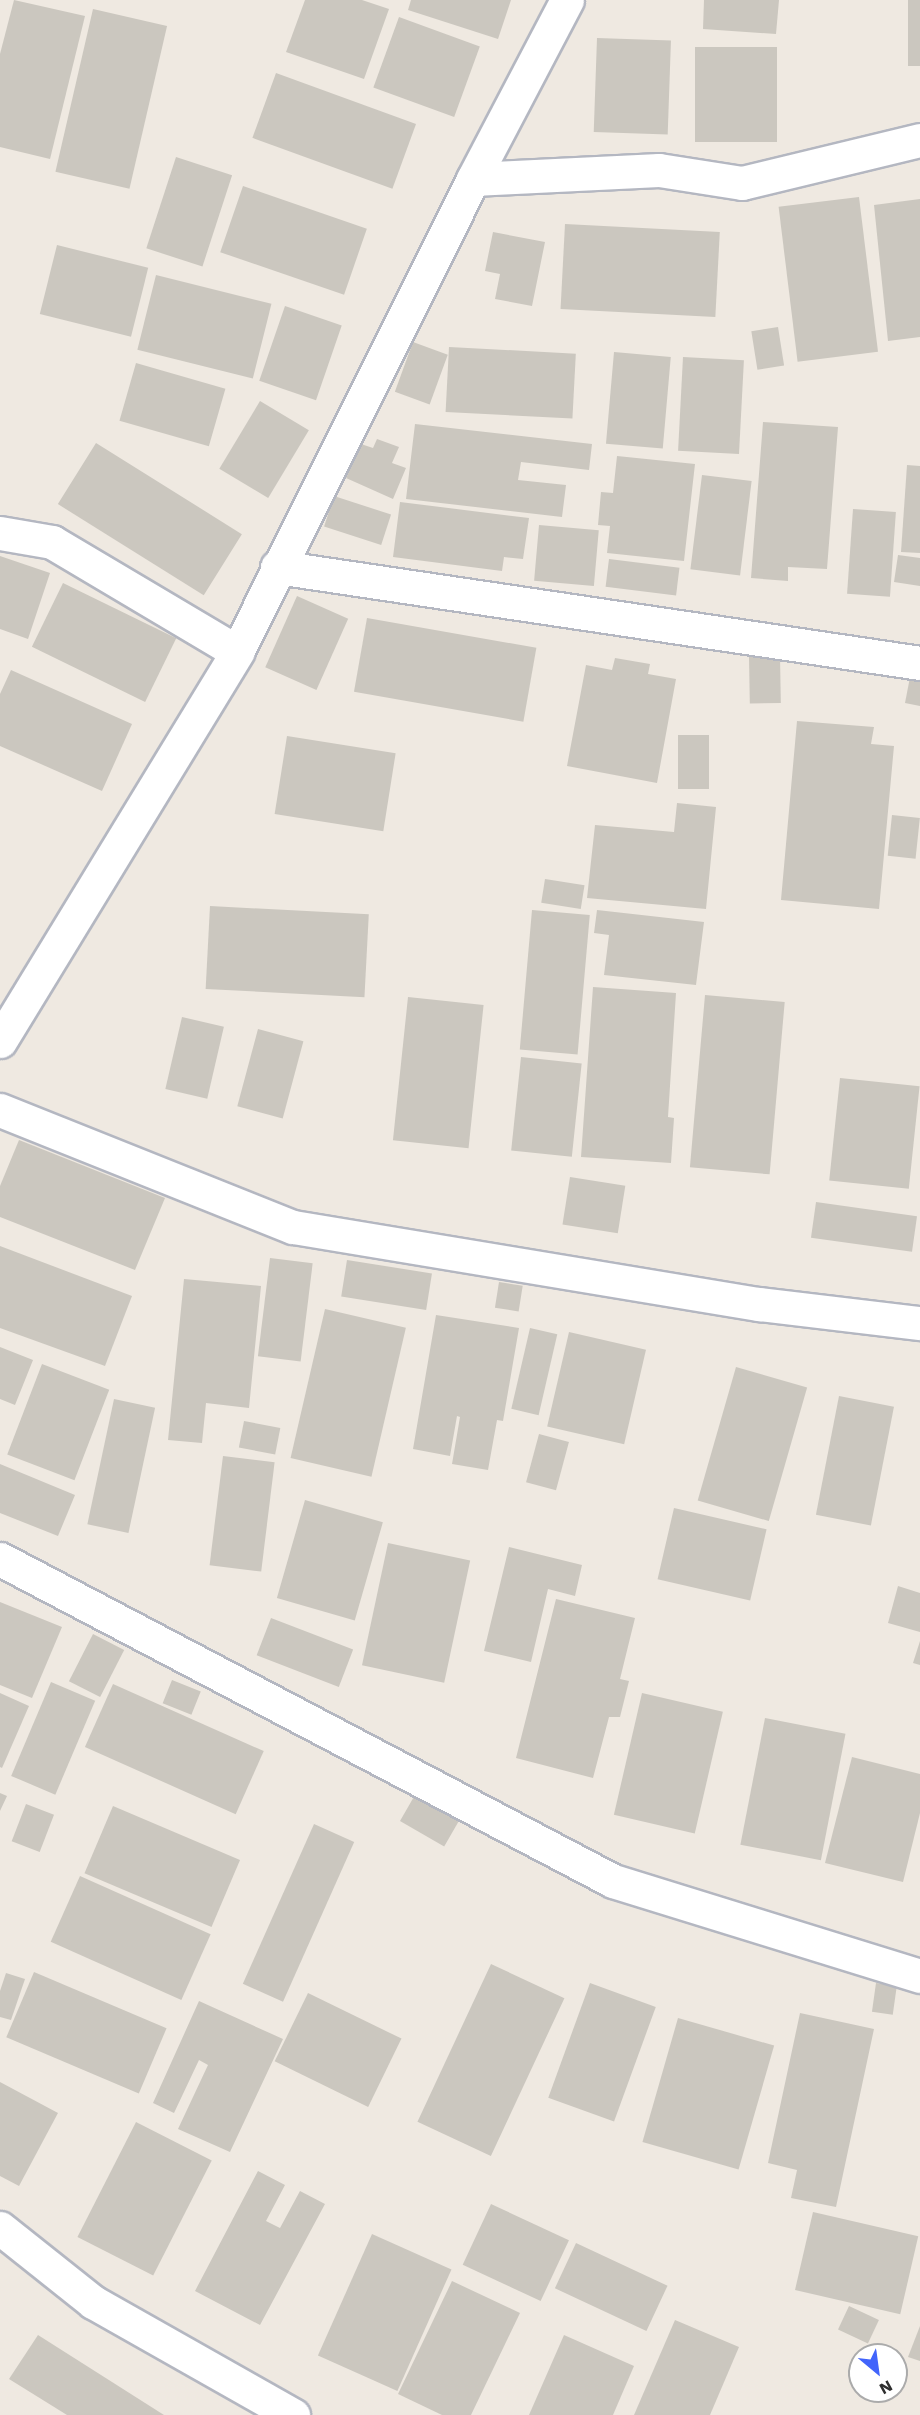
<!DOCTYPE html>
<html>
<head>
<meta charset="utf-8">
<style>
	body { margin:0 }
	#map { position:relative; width:920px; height:2415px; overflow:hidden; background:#efe9e1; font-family:"Work Sans",sans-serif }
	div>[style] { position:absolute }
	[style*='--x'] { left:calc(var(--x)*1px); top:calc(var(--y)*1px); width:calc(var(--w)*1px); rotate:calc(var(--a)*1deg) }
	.building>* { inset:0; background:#cbc7bf; transform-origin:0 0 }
	.roads { filter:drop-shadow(2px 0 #b4b7c1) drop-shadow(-2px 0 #b4b7c1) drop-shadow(0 2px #b4b7c1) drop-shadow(0 -2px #b4b7c1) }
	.minor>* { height:33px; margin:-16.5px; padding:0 16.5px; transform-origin:16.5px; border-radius:16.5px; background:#fff }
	span { translate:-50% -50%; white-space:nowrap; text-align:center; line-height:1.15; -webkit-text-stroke:4.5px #fff; paint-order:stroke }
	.north { position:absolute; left:848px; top:2343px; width:60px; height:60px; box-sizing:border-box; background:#fff; border:2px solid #ababab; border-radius:50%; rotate:151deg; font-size:16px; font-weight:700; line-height:24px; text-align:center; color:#2e2e2e }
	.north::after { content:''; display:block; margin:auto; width:21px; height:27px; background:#4264fb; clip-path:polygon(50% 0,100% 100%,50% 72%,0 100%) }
</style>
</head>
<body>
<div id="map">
	<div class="building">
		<div style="clip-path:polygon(14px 0,85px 16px,50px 159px,0 147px,0 54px)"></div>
		<div style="clip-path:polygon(305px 0,362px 0,389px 9px,364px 79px,286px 52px)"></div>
		<div style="clip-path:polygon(411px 0,511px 0,498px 39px,408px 10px)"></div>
		<div style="clip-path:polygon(704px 0,779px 0,776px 34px,703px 29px)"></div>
		<div style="left:908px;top:0;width:12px;height:66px"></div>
		<div style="left:93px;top:9px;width:76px;height:167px;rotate:13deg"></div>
		<div style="left:399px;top:17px;width:86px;height:75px;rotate:20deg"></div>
		<div style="left:597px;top:38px;width:74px;height:94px;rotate:2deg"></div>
		<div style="left:695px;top:47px;width:82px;height:95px"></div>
		<div style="left:276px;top:73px;width:149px;height:69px;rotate:20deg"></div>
		<div style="left:176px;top:157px;width:59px;height:96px;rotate:18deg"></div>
		<div style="left:243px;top:186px;width:131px;height:70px;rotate:19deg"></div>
		<div style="left:859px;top:197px;width:156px;height:81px;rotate:83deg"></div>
		<div style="clip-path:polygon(920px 199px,920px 337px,888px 341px,874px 205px)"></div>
		<div style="left:565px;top:224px;width:155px;height:85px;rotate:3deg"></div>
		<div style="clip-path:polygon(493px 232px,545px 242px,532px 306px,495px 299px,500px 274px,485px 271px)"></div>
		<div style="left:57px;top:245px;width:94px;height:71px;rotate:14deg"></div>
		<div style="left:156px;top:275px;width:119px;height:77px;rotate:14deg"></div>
		<div style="left:285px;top:306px;width:60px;height:79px;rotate:19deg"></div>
		<div style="left:778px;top:327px;width:39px;height:27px;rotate:81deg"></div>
		<div style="left:413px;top:342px;width:37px;height:53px;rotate:20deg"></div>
		<div style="left:449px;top:347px;width:127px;height:65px;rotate:3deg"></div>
		<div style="left:614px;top:352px;width:57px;height:92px;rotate:5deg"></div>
		<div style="left:683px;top:357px;width:61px;height:94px;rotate:3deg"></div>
		<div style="left:136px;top:363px;width:93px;height:60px;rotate:16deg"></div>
		<div style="left:260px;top:401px;width:57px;height:79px;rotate:31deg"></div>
		<div style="clip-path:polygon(763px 422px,838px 427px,827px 569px,788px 567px,788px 581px,751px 578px)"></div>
		<div style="clip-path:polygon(415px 424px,592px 444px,589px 470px,521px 462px,518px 480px,566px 485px,562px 517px,406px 499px)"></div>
		<div style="clip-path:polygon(377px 439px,399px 447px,392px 463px,406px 468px,393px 499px,346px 478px,361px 444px,373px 448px)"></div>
		<div style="left:96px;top:443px;width:172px;height:72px;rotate:32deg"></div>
		<div style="clip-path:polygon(617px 456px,695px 464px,684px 561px,607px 553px,610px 526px,598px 525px,601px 492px,613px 493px)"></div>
		<div style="clip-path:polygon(907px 465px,920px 466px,920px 553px,901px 552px)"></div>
		<div style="left:702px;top:475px;width:50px;height:95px;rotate:7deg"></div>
		<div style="left:334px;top:496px;width:60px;height:32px;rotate:18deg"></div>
		<div style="clip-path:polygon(400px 502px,529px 518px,523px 559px,504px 557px,502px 571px,393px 557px)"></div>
		<div style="left:853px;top:509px;width:43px;height:85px;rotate:4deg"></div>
		<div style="left:539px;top:525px;width:60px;height:56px;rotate:5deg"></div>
		<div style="clip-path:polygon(898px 555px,920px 558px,920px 586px,894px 582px)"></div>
		<div style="clip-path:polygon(0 556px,50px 573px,28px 639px,0 629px)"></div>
		<div style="left:609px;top:559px;width:71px;height:28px;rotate:7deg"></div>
		<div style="left:63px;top:583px;width:126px;height:71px;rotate:26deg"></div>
		<div style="left:297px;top:596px;width:56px;height:78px;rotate:24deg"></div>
		<div style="left:367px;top:618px;width:172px;height:75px;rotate:10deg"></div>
		<div style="left:780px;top:656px;width:47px;height:31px;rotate:89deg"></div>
		<div style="clip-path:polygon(615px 658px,650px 664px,648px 674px,676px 679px,657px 783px,567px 766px,586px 665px,612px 670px)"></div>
		<div style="clip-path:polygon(11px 670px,132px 724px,102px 791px,0 746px,0 694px)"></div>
		<div style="clip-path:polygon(911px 672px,920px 673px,920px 706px,905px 703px)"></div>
		<div style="clip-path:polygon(797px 721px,874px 727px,871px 744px,894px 746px,879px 909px,781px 900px)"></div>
		<div style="left:678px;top:735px;width:31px;height:54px"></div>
		<div style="left:287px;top:736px;width:110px;height:79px;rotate:9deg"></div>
		<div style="clip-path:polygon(677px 803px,716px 807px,706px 909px,587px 898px,595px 825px,674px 832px)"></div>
		<div style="left:892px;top:815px;width:28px;height:41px;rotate:6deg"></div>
		<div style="left:545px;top:879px;width:40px;height:24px;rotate:9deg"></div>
		<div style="left:210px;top:906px;width:159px;height:83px;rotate:3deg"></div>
		<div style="left:532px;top:910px;width:58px;height:140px;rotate:5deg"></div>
		<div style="clip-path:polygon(597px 910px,704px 922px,696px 985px,604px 975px,609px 935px,594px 933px)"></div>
		<div style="clip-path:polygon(593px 987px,676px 993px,668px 1117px,674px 1118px,671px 1163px,581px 1157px)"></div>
		<div style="left:705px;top:995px;width:80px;height:173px;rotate:5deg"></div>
		<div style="left:408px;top:997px;width:76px;height:144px;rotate:6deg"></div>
		<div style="left:182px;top:1017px;width:43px;height:74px;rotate:13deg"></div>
		<div style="left:258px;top:1029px;width:47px;height:80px;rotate:15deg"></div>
		<div style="left:521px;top:1057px;width:61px;height:94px;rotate:6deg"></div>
		<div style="left:840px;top:1078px;width:80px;height:103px;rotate:6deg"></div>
		<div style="clip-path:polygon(19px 1140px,165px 1198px,135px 1270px,0 1217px,0 1186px)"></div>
		<div style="left:570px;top:1177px;width:56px;height:48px;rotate:9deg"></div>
		<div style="left:816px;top:1202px;width:102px;height:36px;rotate:8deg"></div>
		<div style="clip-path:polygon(0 1246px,132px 1296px,105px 1366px,0 1328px)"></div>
		<div style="left:270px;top:1258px;width:43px;height:99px;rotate:7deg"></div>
		<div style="left:347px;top:1260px;width:86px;height:37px;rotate:9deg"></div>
		<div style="clip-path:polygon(184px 1279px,261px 1286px,249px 1408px,206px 1403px,202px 1443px,168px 1440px)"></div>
		<div style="left:499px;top:1282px;width:24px;height:26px;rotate:9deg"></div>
		<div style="left:325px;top:1309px;width:83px;height:153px;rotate:13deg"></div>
		<div style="clip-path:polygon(436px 1315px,519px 1328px,503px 1421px,497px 1420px,488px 1470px,452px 1464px,460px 1417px,457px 1416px,450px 1456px,413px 1449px)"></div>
		<div style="left:530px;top:1328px;width:28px;height:83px;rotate:13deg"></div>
		<div style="left:569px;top:1332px;width:79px;height:97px;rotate:13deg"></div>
		<div style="clip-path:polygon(0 1347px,33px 1360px,15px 1405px,0 1399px)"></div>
		<div style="left:42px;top:1364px;width:72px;height:97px;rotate:21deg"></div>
		<div style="left:736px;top:1367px;width:74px;height:139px;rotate:16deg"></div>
		<div style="left:839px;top:1396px;width:56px;height:121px;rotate:11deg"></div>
		<div style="left:114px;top:1399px;width:42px;height:128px;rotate:12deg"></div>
		<div style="left:244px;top:1421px;width:37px;height:27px;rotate:11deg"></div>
		<div style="left:539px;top:1434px;width:31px;height:50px;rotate:15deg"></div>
		<div style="left:223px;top:1456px;width:52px;height:110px;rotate:7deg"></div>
		<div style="clip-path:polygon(0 1464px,75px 1495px,58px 1536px,0 1513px)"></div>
		<div style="left:305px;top:1500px;width:81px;height:102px;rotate:16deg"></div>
		<div style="left:674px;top:1508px;width:95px;height:73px;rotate:13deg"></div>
		<div style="left:388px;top:1543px;width:84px;height:125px;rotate:12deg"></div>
		<div style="clip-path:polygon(509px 1547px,582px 1565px,575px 1596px,548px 1589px,531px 1662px,484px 1651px)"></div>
		<div style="clip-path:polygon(898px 1586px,920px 1593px,920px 1632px,888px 1623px)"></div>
		<div style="clip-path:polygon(556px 1599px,635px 1618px,620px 1679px,629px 1681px,620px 1717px,609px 1717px,593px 1778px,516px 1758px)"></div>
		<div style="clip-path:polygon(0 1602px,62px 1627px,32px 1698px,0 1685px)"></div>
		<div style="left:271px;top:1618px;width:88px;height:40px;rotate:21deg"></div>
		<div style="left:93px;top:1634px;width:35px;height:53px;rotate:27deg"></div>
		<div style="clip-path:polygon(920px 1641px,920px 1665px,913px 1663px)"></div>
		<div style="left:172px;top:1680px;width:31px;height:25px;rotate:22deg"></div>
		<div style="left:51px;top:1682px;width:48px;height:102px;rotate:23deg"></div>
		<div style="left:113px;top:1684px;width:165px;height:69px;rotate:24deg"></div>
		<div style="clip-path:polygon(0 1693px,29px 1706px,2px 1768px,0 1767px)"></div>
		<div style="left:642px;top:1693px;width:83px;height:125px;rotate:13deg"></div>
		<div style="left:765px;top:1718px;width:82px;height:129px;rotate:11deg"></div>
		<div style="clip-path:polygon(852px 1757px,920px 1774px,920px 1813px,903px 1882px,825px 1863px)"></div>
		<div style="left:419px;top:1788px;width:51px;height:38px;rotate:30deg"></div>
		<div style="clip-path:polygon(0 1793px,7px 1796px,0 1811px)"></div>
		<div style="left:26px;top:1804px;width:30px;height:40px;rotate:21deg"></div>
		<div style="left:113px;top:1806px;width:138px;height:73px;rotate:23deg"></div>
		<div style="left:314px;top:1824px;width:44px;height:175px;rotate:24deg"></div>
		<div style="left:80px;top:1876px;width:143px;height:72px;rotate:24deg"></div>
		<div style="left:491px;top:1964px;width:81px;height:174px;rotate:25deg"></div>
		<div style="left:34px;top:1972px;width:144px;height:71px;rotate:23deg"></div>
		<div style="clip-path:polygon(6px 1973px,25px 1979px,11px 2020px,0 2017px,0 1991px)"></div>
		<div style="left:590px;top:1983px;width:70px;height:122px;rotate:20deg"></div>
		<div style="left:876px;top:1983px;width:21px;height:29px;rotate:8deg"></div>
		<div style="left:308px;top:1993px;width:104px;height:76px;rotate:26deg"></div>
		<div style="clip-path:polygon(199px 2001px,283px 2039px,230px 2152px,178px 2129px,208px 2065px,199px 2060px,174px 2113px,153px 2103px)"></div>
		<div style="clip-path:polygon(800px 2013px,874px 2029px,836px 2207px,791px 2198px,797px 2170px,768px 2163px)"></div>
		<div style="left:678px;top:2018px;width:100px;height:129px;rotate:16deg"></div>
		<div style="clip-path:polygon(0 2082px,58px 2113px,19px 2186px,0 2176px)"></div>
		<div style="left:136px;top:2122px;width:85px;height:129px;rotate:27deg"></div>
		<div style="clip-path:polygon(258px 2171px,285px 2185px,266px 2221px,280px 2228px,300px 2191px,325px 2204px,260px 2325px,195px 2291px)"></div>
		<div style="left:491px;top:2204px;width:86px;height:67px;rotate:25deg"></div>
		<div style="left:813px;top:2212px;width:108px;height:80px;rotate:13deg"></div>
		<div style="left:372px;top:2234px;width:87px;height:133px;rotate:24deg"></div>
		<div style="left:576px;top:2243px;width:101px;height:50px;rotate:25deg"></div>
		<div style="clip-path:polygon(452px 2281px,520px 2313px,471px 2415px,442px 2415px,398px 2394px)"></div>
		<div style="left:849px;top:2306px;width:33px;height:26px;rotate:25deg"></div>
		<div style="clip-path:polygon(675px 2320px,739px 2347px,710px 2415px,634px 2415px)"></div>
		<div style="clip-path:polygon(920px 2326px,920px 2361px,908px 2357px)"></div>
		<div style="clip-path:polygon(38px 2335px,164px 2415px,67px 2415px,9px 2379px)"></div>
		<div style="clip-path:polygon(564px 2335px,634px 2366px,613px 2415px,529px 2415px)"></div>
	</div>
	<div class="roads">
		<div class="minor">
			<div style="--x:473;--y:179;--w:186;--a:-2.8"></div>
			<div style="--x:659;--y:170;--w:84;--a:8.9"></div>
			<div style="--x:742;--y:183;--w:183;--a:-13.6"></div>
			<div style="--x:0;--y:533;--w:53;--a:9.8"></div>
			<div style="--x:52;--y:542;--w:215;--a:30.7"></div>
			<div style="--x:277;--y:567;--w:650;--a:8.49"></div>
			<div style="--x:0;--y:1041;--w:456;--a:-58.6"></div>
			<div style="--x:237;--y:652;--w:529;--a:-63.48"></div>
			<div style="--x:473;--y:179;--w:202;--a:-62.3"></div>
			<div style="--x:0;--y:1110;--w:315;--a:21.8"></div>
			<div style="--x:293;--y:1227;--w:473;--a:9.4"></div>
			<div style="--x:760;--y:1304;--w:161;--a:6.8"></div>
			<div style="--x:0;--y:1559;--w:692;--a:27.71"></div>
			<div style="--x:613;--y:1881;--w:321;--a:17.2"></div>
			<div style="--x:0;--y:2228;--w:119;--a:38.5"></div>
			<div style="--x:93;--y:2302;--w:230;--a:29.5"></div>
		</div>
	</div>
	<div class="north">N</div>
</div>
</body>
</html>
